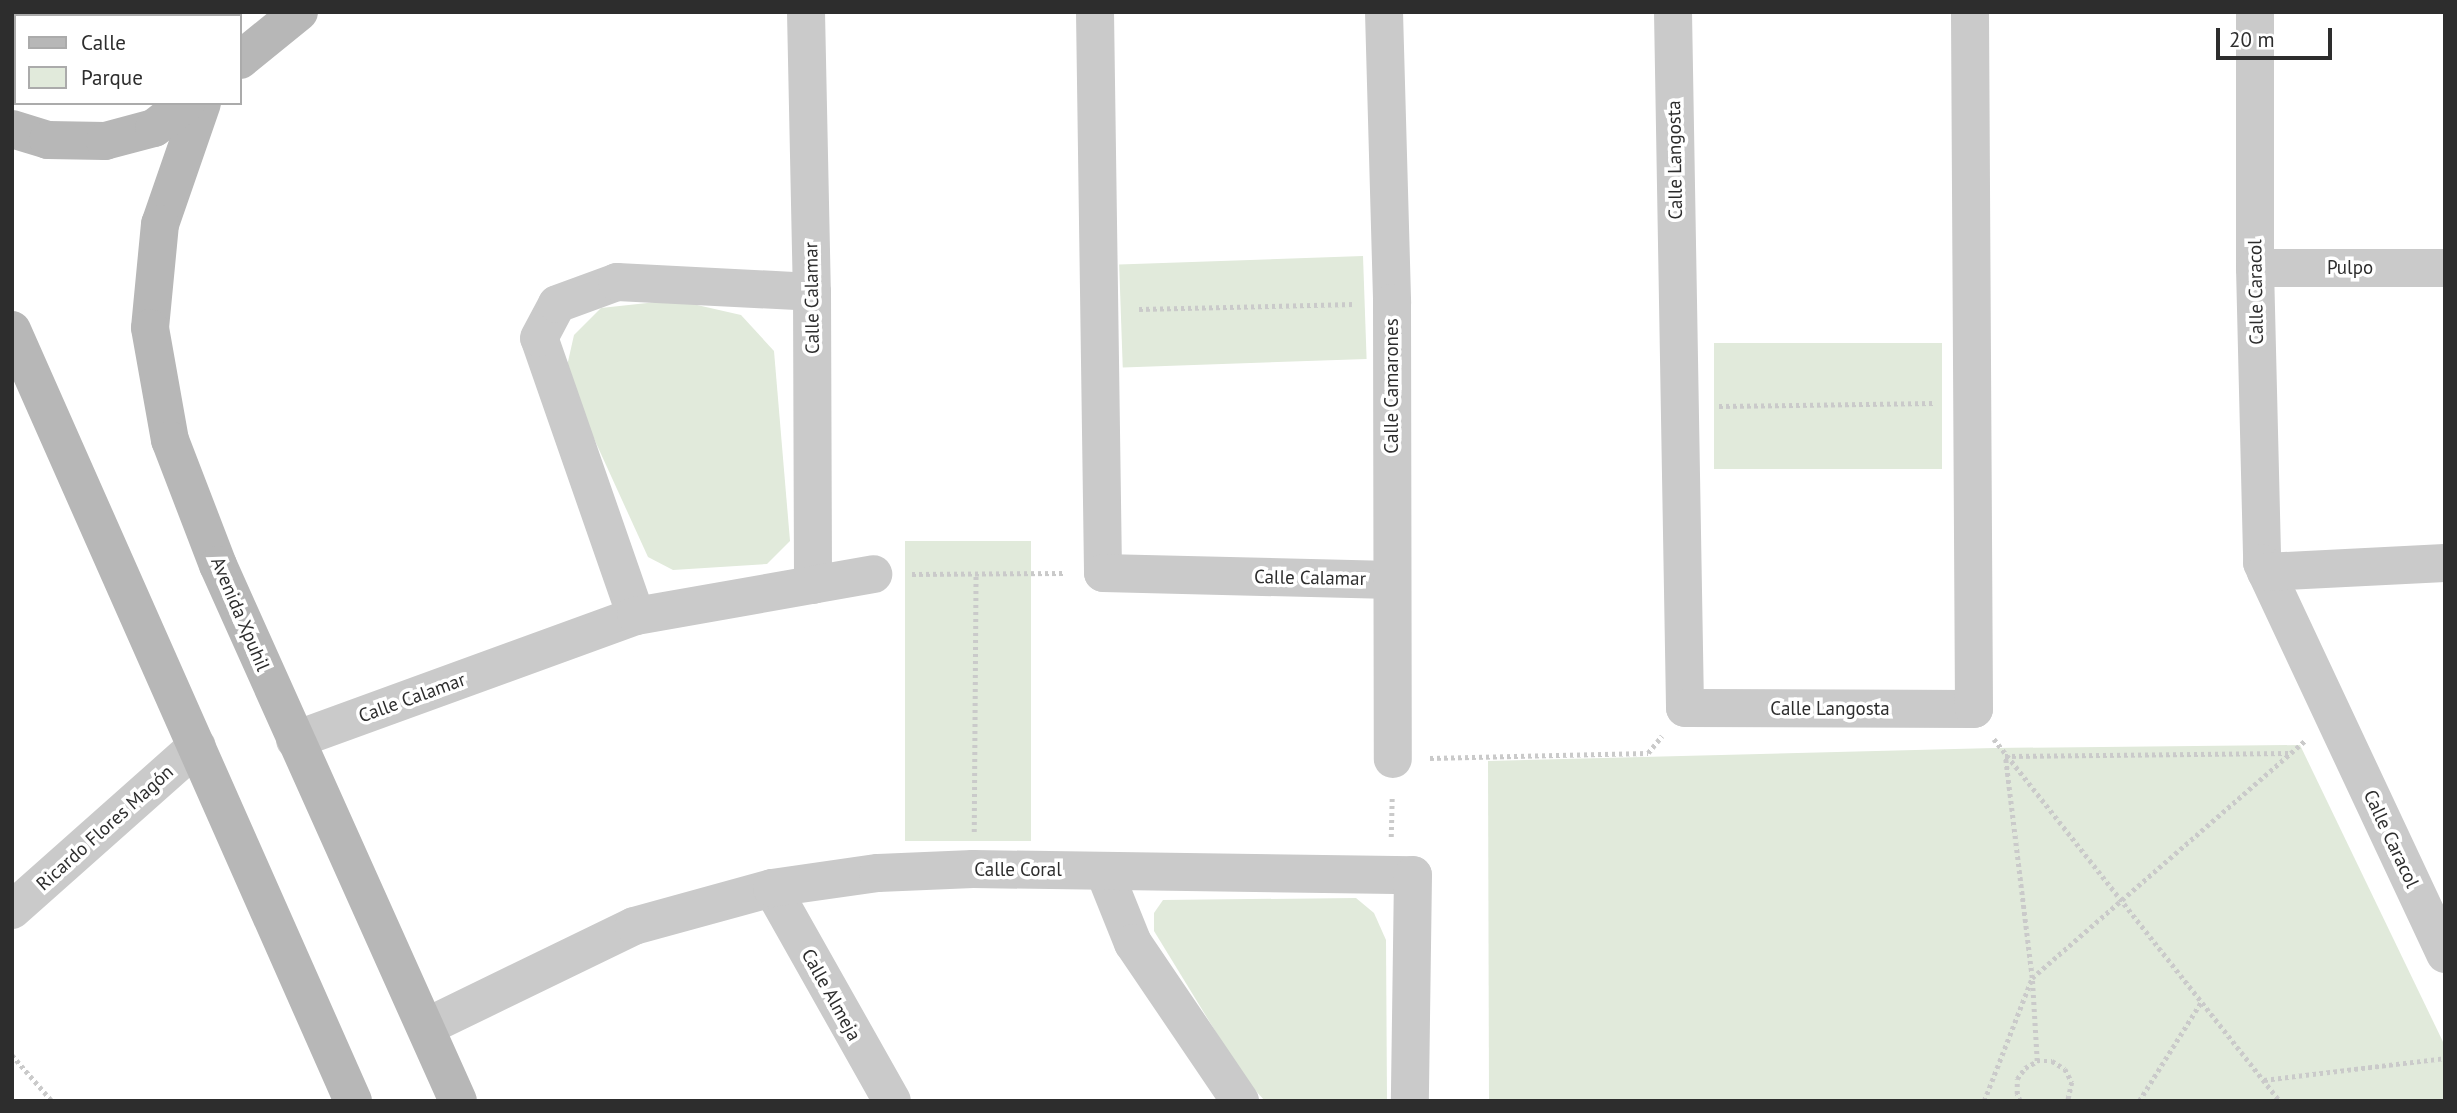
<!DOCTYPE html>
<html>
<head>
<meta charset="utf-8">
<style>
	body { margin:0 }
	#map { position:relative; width:2457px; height:1113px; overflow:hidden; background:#fff; font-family:"PT Sans",sans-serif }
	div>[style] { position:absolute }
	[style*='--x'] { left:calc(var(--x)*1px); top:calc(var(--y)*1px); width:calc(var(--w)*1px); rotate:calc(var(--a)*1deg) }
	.green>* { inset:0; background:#e1eadb; transform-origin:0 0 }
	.path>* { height:4.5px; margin-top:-2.25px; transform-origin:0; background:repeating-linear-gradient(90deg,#cacaca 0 3.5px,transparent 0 7px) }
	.street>* { height:38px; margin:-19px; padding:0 19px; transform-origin:19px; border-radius:19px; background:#cacaca }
	.secondary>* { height:38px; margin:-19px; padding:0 19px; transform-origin:19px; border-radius:19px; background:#b7b7b7 }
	span { translate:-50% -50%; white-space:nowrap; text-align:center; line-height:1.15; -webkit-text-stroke:7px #fff; paint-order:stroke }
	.street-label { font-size:19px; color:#2d2d2d }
	.frame { position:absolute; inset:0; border:14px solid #2d2d2d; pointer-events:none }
	.legend { position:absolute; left:14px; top:14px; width:228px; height:91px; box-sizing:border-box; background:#fff; border:2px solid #ababab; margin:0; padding:9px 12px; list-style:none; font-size:21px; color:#2d2d2d }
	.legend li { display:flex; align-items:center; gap:14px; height:35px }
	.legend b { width:35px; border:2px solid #ababab }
	.scale { position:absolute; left:2216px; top:28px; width:116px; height:32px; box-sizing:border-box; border:4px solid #2d2d2d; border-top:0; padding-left:9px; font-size:21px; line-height:24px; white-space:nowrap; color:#2d2d2d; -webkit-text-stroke:5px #fff; paint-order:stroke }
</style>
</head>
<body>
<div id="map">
	<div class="green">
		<div style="left:1363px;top:256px;width:103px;height:244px;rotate:88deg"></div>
		<div style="clip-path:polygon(675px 300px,741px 315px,774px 351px,790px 541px,767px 564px,673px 570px,648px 557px,565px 375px,574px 335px,601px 308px)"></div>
		<div style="left:1942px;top:343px;width:126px;height:228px;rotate:90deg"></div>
		<div style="left:905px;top:541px;width:126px;height:300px"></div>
		<div style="clip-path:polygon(2300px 745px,2445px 1046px,2445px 1101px,1489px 1101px,1488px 761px,1994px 748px)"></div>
		<div style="clip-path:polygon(1356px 898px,1374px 913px,1386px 940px,1387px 1101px,1265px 1101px,1244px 1078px,1154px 931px,1154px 913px,1163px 900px)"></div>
	</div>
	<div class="path">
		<div style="--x:1139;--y:309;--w:215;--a:-1.3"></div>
		<div style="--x:1719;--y:406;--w:215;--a:-0.8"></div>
		<div style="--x:912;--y:574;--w:153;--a:-0.4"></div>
		<div style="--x:1994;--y:739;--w:461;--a:51.7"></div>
		<div style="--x:1430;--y:758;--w:218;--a:-1.3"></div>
		<div style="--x:1648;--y:753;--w:22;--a:-51"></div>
		<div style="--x:974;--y:832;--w:259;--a:-89.6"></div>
		<div style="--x:1391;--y:837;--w:40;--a:-88.6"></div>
		<div style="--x:12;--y:1055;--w:61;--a:49"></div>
		<div style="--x:2037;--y:1061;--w:83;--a:-93.4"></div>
		<div style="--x:2032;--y:978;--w:362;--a:-41"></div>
		<div style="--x:2264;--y:1080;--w:182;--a:-6.9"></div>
		<div style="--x:1984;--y:1101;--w:132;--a:-68.7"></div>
		<div style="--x:2032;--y:978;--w:224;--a:-96.9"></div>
		<div style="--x:2005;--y:756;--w:287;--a:-0.6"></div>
		<div style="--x:2020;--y:1101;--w:8;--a:-113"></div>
		<div style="--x:2017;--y:1094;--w:15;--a:-90"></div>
		<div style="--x:2017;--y:1079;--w:14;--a:-54"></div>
		<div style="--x:2025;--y:1068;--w:14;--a:-30"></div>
		<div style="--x:2037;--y:1061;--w:15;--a:0"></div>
		<div style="--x:2052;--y:1061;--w:15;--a:32"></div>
		<div style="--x:2065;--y:1069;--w:15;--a:62"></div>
		<div style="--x:2072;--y:1082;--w:19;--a:102"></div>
		<div style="--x:2139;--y:1101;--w:117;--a:-57.9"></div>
	</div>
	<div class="street">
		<div style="--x:806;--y:12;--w:280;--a:88.8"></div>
		<div style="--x:812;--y:292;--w:293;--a:89.8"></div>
		<div style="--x:1095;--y:12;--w:561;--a:89.18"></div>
		<div style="--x:1103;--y:573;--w:289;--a:1.4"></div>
		<div style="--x:1384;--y:12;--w:291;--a:88.4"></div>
		<div style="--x:1392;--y:303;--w:456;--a:89.9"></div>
		<div style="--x:1673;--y:12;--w:696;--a:89.01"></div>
		<div style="--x:1685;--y:708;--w:289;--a:0.2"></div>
		<div style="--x:1974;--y:709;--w:697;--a:-90.33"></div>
		<div style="--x:2255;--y:12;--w:256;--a:90"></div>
		<div style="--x:2255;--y:268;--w:295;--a:88.6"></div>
		<div style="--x:2262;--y:563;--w:432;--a:64.9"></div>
		<div style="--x:2255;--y:268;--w:190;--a:0"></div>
		<div style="--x:2266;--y:572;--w:179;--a:-2.9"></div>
		<div style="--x:636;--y:616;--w:294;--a:-109.2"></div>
		<div style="--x:539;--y:338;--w:38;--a:-62"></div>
		<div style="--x:557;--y:304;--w:64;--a:-20.1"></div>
		<div style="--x:617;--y:282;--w:195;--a:2.9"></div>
		<div style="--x:295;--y:740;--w:363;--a:-20"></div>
		<div style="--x:636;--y:616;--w:241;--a:-10"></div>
		<div style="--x:1104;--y:871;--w:78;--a:68.1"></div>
		<div style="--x:1133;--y:943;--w:191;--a:55.9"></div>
		<div style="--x:772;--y:888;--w:244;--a:60.6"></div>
		<div style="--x:12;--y:910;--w:247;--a:-41.6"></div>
		<div style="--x:426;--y:1027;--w:231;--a:-25.9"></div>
		<div style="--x:634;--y:926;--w:143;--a:-15.4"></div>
		<div style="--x:772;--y:888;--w:107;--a:-8.1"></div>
		<div style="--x:878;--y:873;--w:95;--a:-2.4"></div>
		<div style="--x:973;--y:869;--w:440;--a:0.8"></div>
		<div style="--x:1413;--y:875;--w:226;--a:90.8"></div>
	</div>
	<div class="secondary">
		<div style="--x:221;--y:16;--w:4;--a:-76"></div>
		<div style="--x:240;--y:60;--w:76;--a:-39.1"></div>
		<div style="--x:202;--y:103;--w:128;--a:109.1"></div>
		<div style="--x:160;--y:224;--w:104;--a:95.5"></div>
		<div style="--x:150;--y:328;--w:114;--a:79.9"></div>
		<div style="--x:170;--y:440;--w:134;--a:69"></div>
		<div style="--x:218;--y:565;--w:587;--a:65.88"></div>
		<div style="--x:12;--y:129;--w:38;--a:17"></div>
		<div style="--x:48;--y:140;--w:57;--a:1"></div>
		<div style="--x:105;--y:141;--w:51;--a:-14.9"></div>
		<div style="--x:154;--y:128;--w:41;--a:-38"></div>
		<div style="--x:12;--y:330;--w:843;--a:66.14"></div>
	</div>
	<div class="street-label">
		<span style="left:1675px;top:160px;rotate:-91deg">Calle Langosta</span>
		<span style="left:2350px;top:268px">Pulpo</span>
		<span style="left:2256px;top:292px;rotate:-91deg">Calle Caracol</span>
		<span style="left:812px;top:298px;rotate:-91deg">Calle Calamar</span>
		<span style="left:1392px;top:386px;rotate:-90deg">Calle Camarones</span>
		<span style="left:1310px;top:578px;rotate:1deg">Calle Calamar</span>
		<span style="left:240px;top:614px;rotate:67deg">Avenida Xpuhil</span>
		<span style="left:412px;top:698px;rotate:-20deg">Calle Calamar</span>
		<span style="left:1830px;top:709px">Calle Langosta</span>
		<span style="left:105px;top:828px;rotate:-42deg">Ricardo Flores Magón</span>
		<span style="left:2391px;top:839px;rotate:65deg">Calle Caracol</span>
		<span style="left:1018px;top:870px">Calle Coral</span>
		<span style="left:831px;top:995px;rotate:61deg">Calle Almeja</span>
	</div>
	<div class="frame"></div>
	<ul class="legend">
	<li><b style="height:9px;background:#b7b7b7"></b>Calle</li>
	<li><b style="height:19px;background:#e1eadb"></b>Parque</li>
	</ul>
	<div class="scale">20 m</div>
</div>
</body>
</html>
